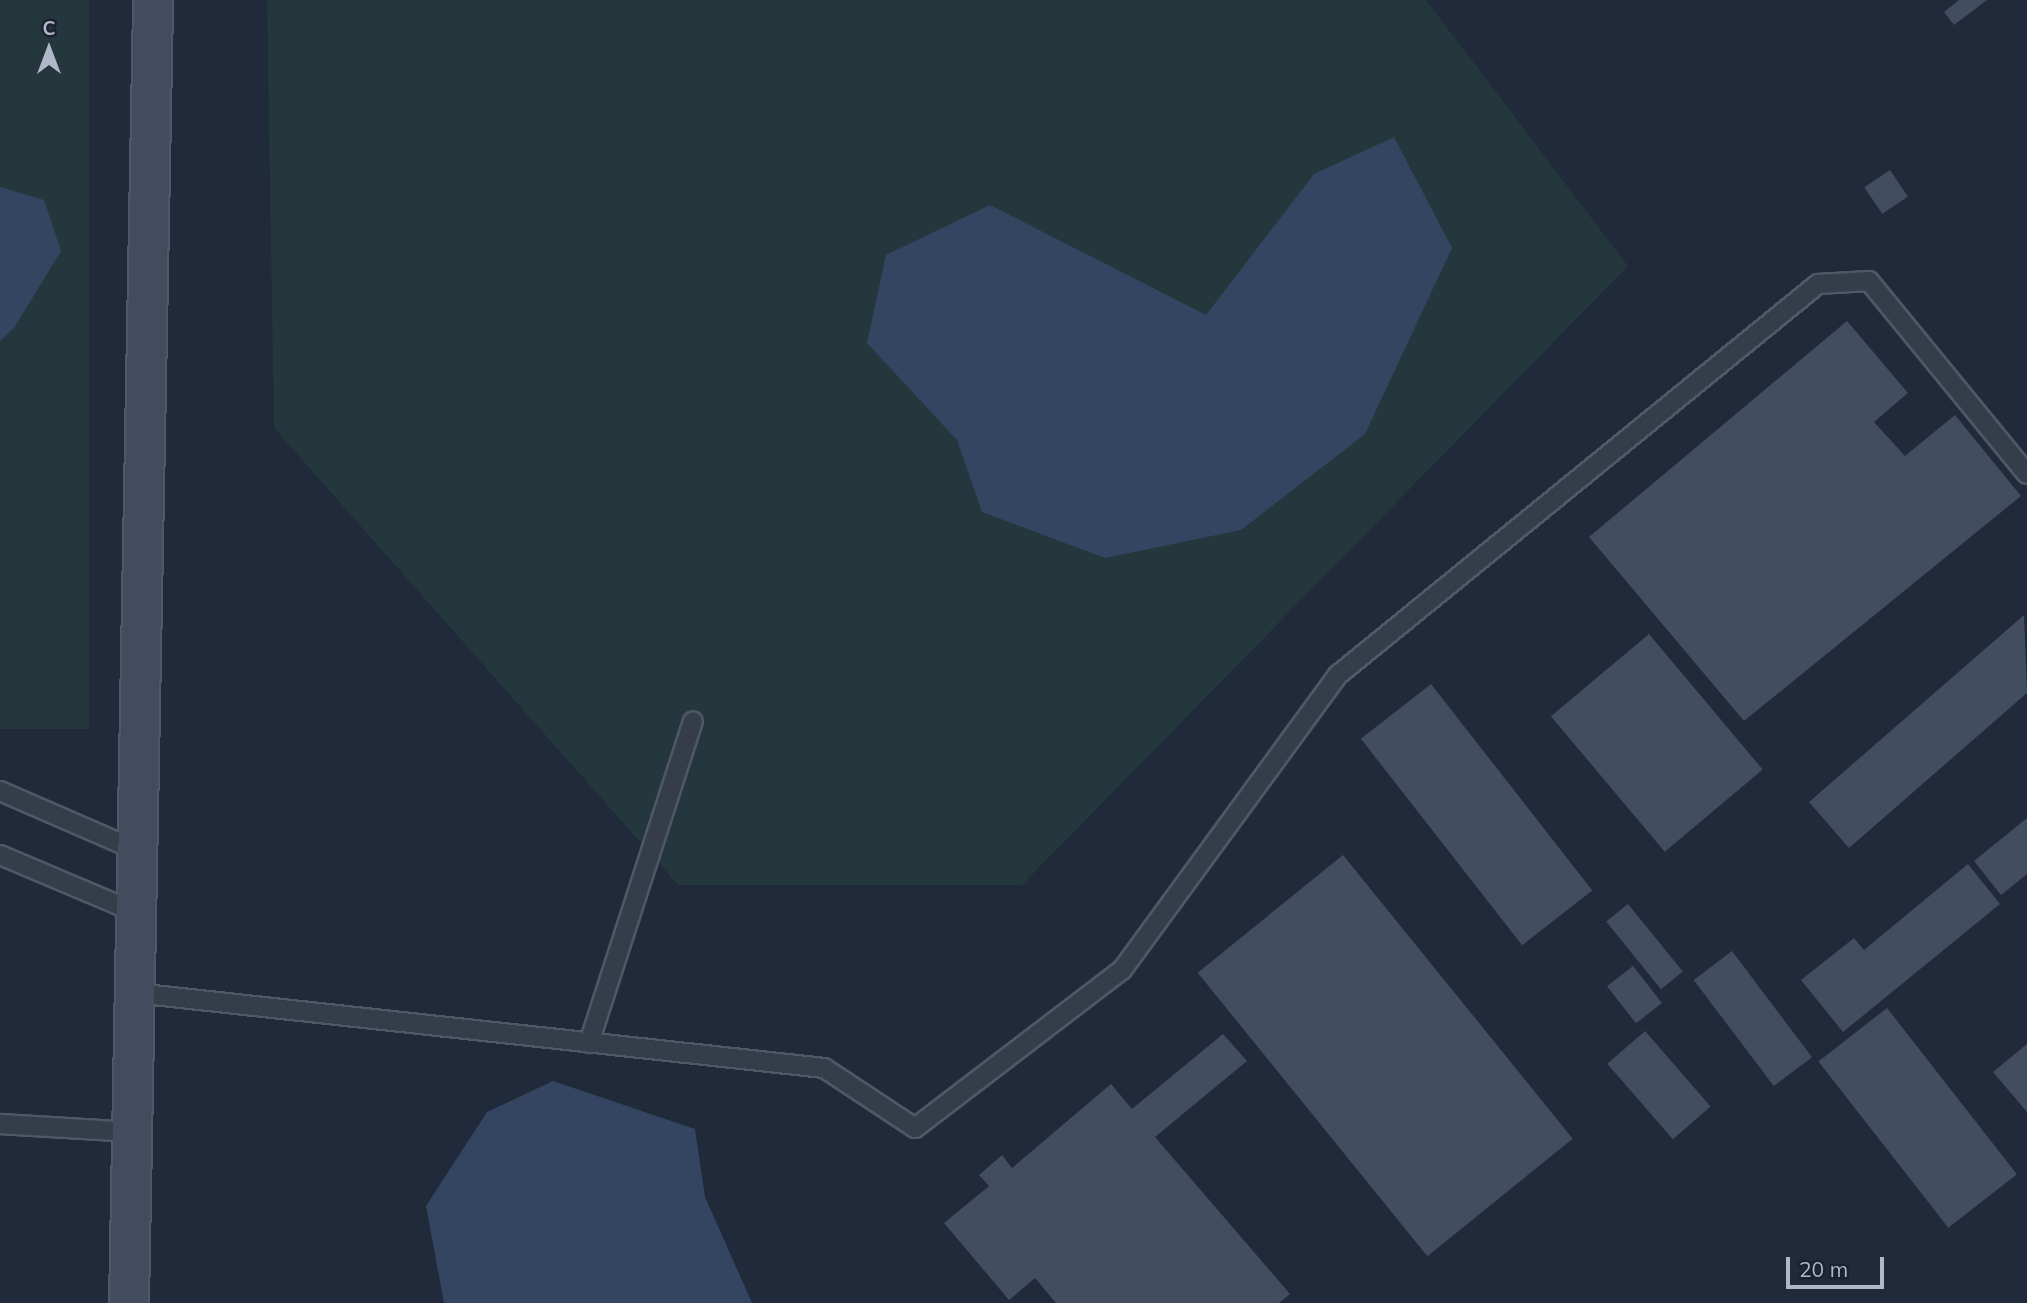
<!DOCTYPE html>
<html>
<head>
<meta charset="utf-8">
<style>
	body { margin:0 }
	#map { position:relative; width:2027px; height:1303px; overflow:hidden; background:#212a3b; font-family:Mulish,sans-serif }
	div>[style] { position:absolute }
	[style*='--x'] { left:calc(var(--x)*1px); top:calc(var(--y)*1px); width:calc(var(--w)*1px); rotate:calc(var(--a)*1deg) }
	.green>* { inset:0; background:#23373c; transform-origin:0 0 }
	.water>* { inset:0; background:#344562 }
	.building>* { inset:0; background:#424d60; transform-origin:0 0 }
	.roads { filter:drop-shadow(2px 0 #505766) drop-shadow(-2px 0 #505766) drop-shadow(0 2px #505766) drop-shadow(0 -2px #505766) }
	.lane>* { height:18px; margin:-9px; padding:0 9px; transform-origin:9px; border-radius:9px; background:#353d4b }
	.secondary>* { height:38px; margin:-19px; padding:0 19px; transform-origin:19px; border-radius:19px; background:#434b5e }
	span { translate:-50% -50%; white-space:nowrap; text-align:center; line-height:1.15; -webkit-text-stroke:5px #1a2230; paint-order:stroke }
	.north { position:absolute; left:14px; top:14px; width:70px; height:70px; -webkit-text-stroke:5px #1a2230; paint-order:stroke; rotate:0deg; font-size:19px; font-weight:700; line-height:28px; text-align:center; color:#b0b7c7 }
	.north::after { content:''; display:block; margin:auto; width:24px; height:32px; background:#b0b7c7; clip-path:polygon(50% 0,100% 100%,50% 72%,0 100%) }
	.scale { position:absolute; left:1786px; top:1257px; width:98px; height:32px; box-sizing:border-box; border:4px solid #b0b7c7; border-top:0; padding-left:9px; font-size:21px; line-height:24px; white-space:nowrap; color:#b0b7c7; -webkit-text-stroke:5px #1a2230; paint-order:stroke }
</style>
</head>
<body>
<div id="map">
	<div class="green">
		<div style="left:0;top:0;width:89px;height:729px"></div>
		<div style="clip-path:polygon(267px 0,1426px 0,1628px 266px,1022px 885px,678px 885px,274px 428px)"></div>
	</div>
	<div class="water">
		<div style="clip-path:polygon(1394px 137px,1452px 248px,1365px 434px,1241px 530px,1105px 558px,982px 512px,957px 440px,867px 343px,886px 255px,990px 205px,1206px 315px,1314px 174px)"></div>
		<div style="clip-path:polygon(0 187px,44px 200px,61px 251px,14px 328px,0 341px)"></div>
		<div style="clip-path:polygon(553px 1081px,695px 1129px,705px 1197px,752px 1303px,444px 1303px,426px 1206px,487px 1112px)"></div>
	</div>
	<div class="building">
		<div style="clip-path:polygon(1959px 0,1987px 0,1954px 25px,1944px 12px)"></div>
		<div style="left:1890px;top:170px;width:32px;height:31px;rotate:56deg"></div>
		<div style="clip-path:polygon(1847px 321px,1908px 393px,1874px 422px,1905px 456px,1955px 415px,2021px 496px,1744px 721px,1589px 537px)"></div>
		<div style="clip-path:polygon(2024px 615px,2027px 693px,1849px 848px,1809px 802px)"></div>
		<div style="left:1649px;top:634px;width:177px;height:128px;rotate:50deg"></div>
		<div style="left:1431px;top:684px;width:262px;height:89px;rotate:52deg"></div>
		<div style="clip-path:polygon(2027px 818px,2027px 874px,2001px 895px,1974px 861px)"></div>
		<div style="left:1343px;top:855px;width:365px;height:187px;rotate:51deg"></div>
		<div style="clip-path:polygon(1968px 864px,2000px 904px,1843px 1032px,1801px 980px,1854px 938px,1864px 950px)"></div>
		<div style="left:1628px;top:904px;width:87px;height:28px;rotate:51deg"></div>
		<div style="left:1732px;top:951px;width:133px;height:48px;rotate:53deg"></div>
		<div style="left:1633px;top:966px;width:47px;height:33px;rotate:52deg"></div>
		<div style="left:1887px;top:1008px;width:211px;height:87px;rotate:52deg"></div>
		<div style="left:1645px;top:1031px;width:100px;height:50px;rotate:49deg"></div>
		<div style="clip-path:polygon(1223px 1034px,1247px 1061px,1155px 1137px,1290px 1294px,1279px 1303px,1056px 1303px,1035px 1278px,1009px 1300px,944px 1223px,989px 1186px,979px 1175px,1002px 1155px,1012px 1168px,1111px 1084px,1132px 1109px)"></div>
		<div style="clip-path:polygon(2027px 1044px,2027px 1112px,1993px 1072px)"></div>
	</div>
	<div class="roads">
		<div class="lane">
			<div style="--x:0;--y:791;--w:150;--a:23.5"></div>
			<div style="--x:0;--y:855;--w:149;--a:22.9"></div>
			<div style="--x:135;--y:993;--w:693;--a:6.21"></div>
			<div style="--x:824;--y:1068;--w:109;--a:33.4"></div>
			<div style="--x:915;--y:1128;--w:260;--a:-37.4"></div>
			<div style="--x:1122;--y:970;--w:366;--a:-53.8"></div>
			<div style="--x:1338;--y:675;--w:619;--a:-39.17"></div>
			<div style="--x:1818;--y:284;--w:51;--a:-3.4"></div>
			<div style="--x:1869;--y:281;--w:249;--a:50.7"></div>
			<div style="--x:589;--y:1043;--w:338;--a:-72.1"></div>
			<div style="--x:0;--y:1124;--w:133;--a:3.4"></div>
		</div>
		<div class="secondary">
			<div style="--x:129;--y:1303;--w:1303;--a:-88.94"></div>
		</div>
	</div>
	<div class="north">С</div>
	<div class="scale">20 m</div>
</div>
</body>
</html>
